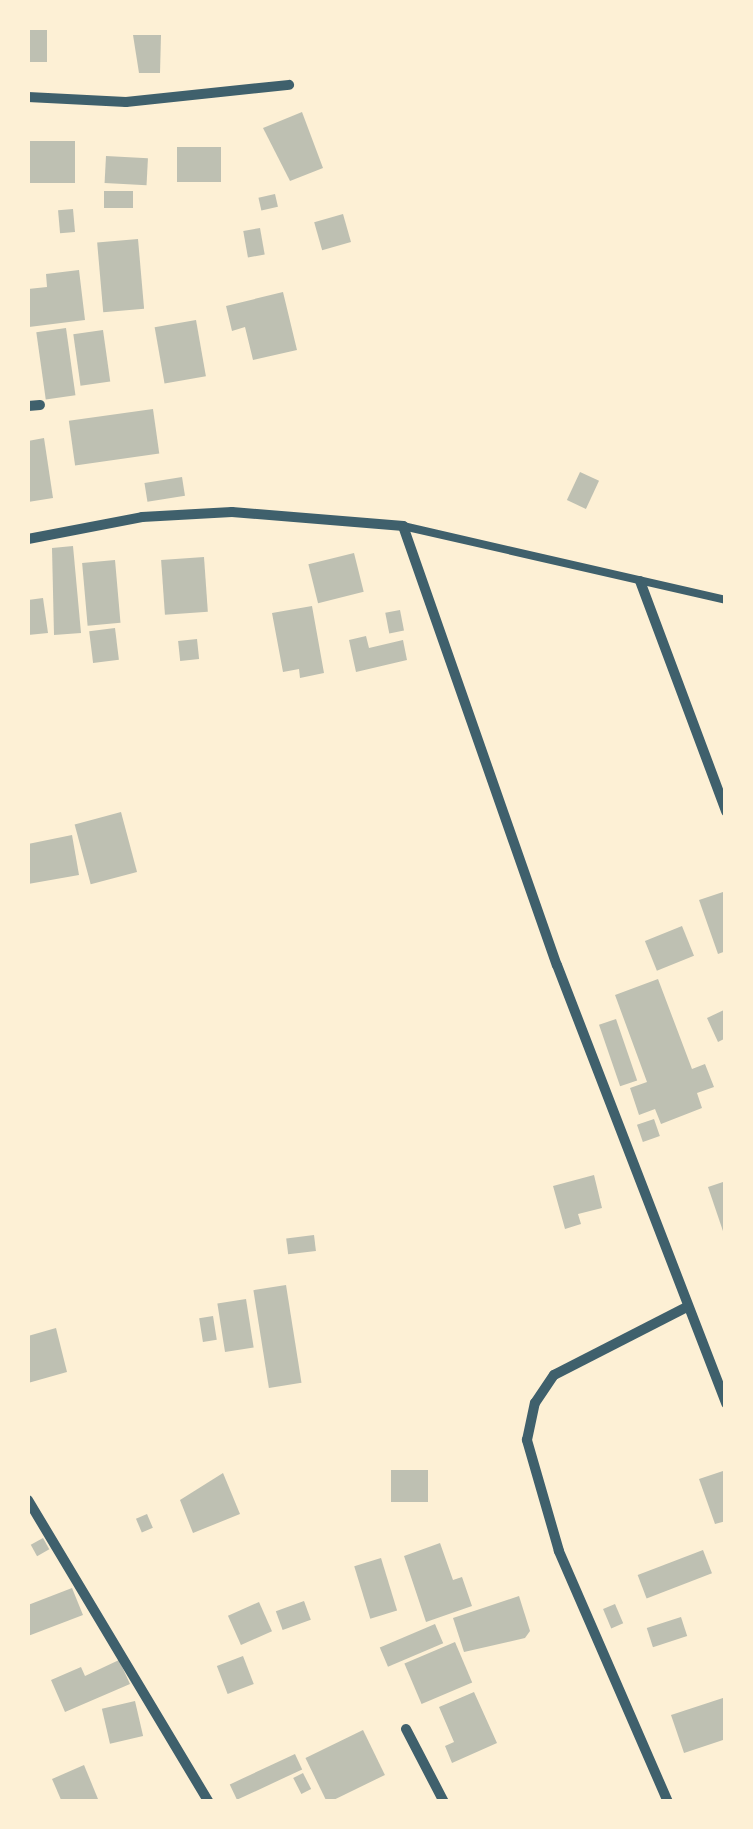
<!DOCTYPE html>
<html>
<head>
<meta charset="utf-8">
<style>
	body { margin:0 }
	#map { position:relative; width:753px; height:1829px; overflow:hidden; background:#fdf0d5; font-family:Commissioner,sans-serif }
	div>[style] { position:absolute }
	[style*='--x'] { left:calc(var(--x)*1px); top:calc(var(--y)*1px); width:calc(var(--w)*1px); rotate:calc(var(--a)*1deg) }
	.building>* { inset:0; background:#bec0b2; transform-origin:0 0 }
	.service>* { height:8px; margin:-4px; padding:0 4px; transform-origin:4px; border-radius:4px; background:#3f606c }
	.minor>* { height:10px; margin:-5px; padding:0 5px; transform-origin:5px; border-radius:5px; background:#3f606c }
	span { translate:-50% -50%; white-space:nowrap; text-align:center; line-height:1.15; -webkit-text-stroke:8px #fdf0d5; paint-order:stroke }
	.frame { position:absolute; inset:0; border:30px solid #fdf0d5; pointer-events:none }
</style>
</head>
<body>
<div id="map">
	<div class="building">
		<div style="left:28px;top:28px;width:19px;height:34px"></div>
		<div style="clip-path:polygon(133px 35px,161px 35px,160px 73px,139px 73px)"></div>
		<div style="clip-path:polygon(302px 112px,323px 168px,290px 181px,263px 128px)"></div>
		<div style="left:28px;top:141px;width:47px;height:42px"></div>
		<div style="left:177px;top:147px;width:44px;height:35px"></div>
		<div style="left:106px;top:156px;width:42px;height:27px;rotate:3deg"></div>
		<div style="left:133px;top:191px;width:17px;height:29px;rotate:90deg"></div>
		<div style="left:275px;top:194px;width:13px;height:17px;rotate:77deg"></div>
		<div style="left:73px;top:209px;width:23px;height:15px;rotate:85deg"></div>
		<div style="left:343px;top:214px;width:29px;height:30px;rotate:74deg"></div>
		<div style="left:260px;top:228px;width:27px;height:17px;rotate:80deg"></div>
		<div style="left:138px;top:239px;width:70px;height:41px;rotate:85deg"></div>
		<div style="clip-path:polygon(79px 270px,85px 320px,29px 327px,28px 289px,47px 287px,46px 274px)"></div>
		<div style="clip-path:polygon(283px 292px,297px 350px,253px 360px,245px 327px,232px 331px,226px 306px)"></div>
		<div style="left:196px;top:320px;width:57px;height:42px;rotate:80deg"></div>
		<div style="left:66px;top:328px;width:68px;height:30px;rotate:82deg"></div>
		<div style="left:103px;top:330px;width:52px;height:30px;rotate:82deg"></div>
		<div style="left:153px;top:409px;width:45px;height:85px;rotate:82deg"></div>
		<div style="clip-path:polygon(44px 438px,53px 498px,28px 502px,28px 441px)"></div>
		<div style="left:580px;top:472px;width:21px;height:31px;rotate:25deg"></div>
		<div style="left:182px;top:477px;width:19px;height:38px;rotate:81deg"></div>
		<div style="clip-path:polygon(73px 546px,81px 633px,54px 635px,52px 548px)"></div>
		<div style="left:354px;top:553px;width:40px;height:47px;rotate:76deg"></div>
		<div style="left:204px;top:557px;width:55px;height:43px;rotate:86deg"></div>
		<div style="left:115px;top:560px;width:63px;height:33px;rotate:85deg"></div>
		<div style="clip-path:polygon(43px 598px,48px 633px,28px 635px,28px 600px)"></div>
		<div style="clip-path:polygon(312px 606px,324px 673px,300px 678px,299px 669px,283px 672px,272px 613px)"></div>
		<div style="left:400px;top:610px;width:21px;height:15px;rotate:79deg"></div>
		<div style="left:115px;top:628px;width:32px;height:26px;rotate:83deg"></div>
		<div style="clip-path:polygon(366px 636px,369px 648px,403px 640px,407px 660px,356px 672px,349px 640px)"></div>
		<div style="left:197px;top:639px;width:20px;height:19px;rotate:84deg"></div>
		<div style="left:121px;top:812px;width:62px;height:48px;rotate:75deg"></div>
		<div style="clip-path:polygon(72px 835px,79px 875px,28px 884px,28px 844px)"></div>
		<div style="clip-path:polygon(726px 891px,726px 951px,718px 954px,699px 900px)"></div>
		<div style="left:682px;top:926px;width:32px;height:40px;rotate:68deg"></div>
		<div style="clip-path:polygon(658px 979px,692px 1069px,705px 1064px,714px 1087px,697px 1093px,702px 1108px,661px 1124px,655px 1109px,639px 1115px,630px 1088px,647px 1082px,615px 995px)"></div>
		<div style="clip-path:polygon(726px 1009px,726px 1038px,718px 1042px,707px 1018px)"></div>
		<div style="left:616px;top:1019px;width:65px;height:18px;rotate:71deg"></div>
		<div style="left:654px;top:1119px;width:18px;height:18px;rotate:71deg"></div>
		<div style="clip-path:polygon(594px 1175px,602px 1208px,578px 1214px,581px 1224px,565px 1229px,553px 1186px)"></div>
		<div style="clip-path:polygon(726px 1181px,726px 1237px,725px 1237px,708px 1187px)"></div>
		<div style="left:314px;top:1235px;width:16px;height:28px;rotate:83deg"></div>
		<div style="left:286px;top:1285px;width:99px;height:33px;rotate:81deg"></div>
		<div style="left:246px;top:1299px;width:49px;height:29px;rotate:81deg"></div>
		<div style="left:213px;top:1316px;width:24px;height:14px;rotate:81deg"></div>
		<div style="clip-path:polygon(56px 1328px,67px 1372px,28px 1383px,28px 1336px)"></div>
		<div style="left:391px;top:1470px;width:37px;height:32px"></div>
		<div style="clip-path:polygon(726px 1470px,726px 1521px,715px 1524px,699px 1479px)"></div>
		<div style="clip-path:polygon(223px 1473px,240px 1514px,193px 1533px,180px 1500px)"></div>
		<div style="left:147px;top:1514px;width:15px;height:12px;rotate:67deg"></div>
		<div style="left:43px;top:1538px;width:13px;height:14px;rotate:61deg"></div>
		<div style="clip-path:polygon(440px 1543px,453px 1580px,462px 1577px,472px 1606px,426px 1622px,404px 1556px)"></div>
		<div style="left:703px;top:1550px;width:25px;height:70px;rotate:69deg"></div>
		<div style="left:381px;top:1558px;width:55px;height:28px;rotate:73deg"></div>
		<div style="clip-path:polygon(72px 1588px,83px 1615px,28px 1636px,28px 1605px)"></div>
		<div style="clip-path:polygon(519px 1596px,530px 1631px,525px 1638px,464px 1652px,453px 1618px)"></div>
		<div style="left:304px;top:1601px;width:20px;height:30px;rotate:70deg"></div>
		<div style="left:259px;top:1602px;width:32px;height:34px;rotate:66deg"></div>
		<div style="left:615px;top:1604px;width:21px;height:13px;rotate:67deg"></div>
		<div style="left:681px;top:1617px;width:20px;height:36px;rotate:72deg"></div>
		<div style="left:435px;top:1624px;width:21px;height:60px;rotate:67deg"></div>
		<div style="left:455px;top:1642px;width:44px;height:55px;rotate:67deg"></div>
		<div style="left:243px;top:1656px;width:30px;height:28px;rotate:69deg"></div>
		<div style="clip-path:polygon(119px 1660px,130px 1684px,65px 1712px,51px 1680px,81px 1667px,85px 1676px)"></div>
		<div style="clip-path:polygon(474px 1692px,497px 1743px,452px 1763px,445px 1746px,454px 1742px,439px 1707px)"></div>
		<div style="clip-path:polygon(726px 1697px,726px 1739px,684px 1753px,671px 1715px)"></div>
		<div style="left:135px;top:1701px;width:36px;height:34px;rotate:77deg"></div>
		<div style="left:363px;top:1730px;width:50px;height:64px;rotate:64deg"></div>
		<div style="left:295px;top:1754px;width:17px;height:72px;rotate:65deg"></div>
		<div style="clip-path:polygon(84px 1765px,98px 1799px,62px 1802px,52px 1779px)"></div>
		<div style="left:303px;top:1773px;width:18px;height:11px;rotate:63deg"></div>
	</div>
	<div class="service">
		<div style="--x:403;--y:526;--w:331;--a:12.9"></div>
	</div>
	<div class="minor">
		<div style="--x:28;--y:97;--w:98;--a:2.9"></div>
		<div style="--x:126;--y:102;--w:164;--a:-6"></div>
		<div style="--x:28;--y:406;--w:12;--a:-5"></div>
		<div style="--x:28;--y:539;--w:116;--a:-10.9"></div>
		<div style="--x:142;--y:517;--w:90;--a:-3.2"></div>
		<div style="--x:232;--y:512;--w:172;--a:4.7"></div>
		<div style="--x:403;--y:526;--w:465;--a:70.7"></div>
		<div style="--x:557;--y:965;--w:470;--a:68.9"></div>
		<div style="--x:640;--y:581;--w:246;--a:69.5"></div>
		<div style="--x:28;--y:1500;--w:352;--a:59.1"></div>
		<div style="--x:406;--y:1729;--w:82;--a:62.5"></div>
		<div style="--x:668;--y:1802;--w:274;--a:-113.5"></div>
		<div style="--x:559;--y:1551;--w:116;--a:-106.1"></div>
		<div style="--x:527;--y:1440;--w:38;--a:-78"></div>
		<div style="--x:535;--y:1403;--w:34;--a:-56"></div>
		<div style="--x:554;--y:1375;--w:147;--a:-27.1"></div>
	</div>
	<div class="frame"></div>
</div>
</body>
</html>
